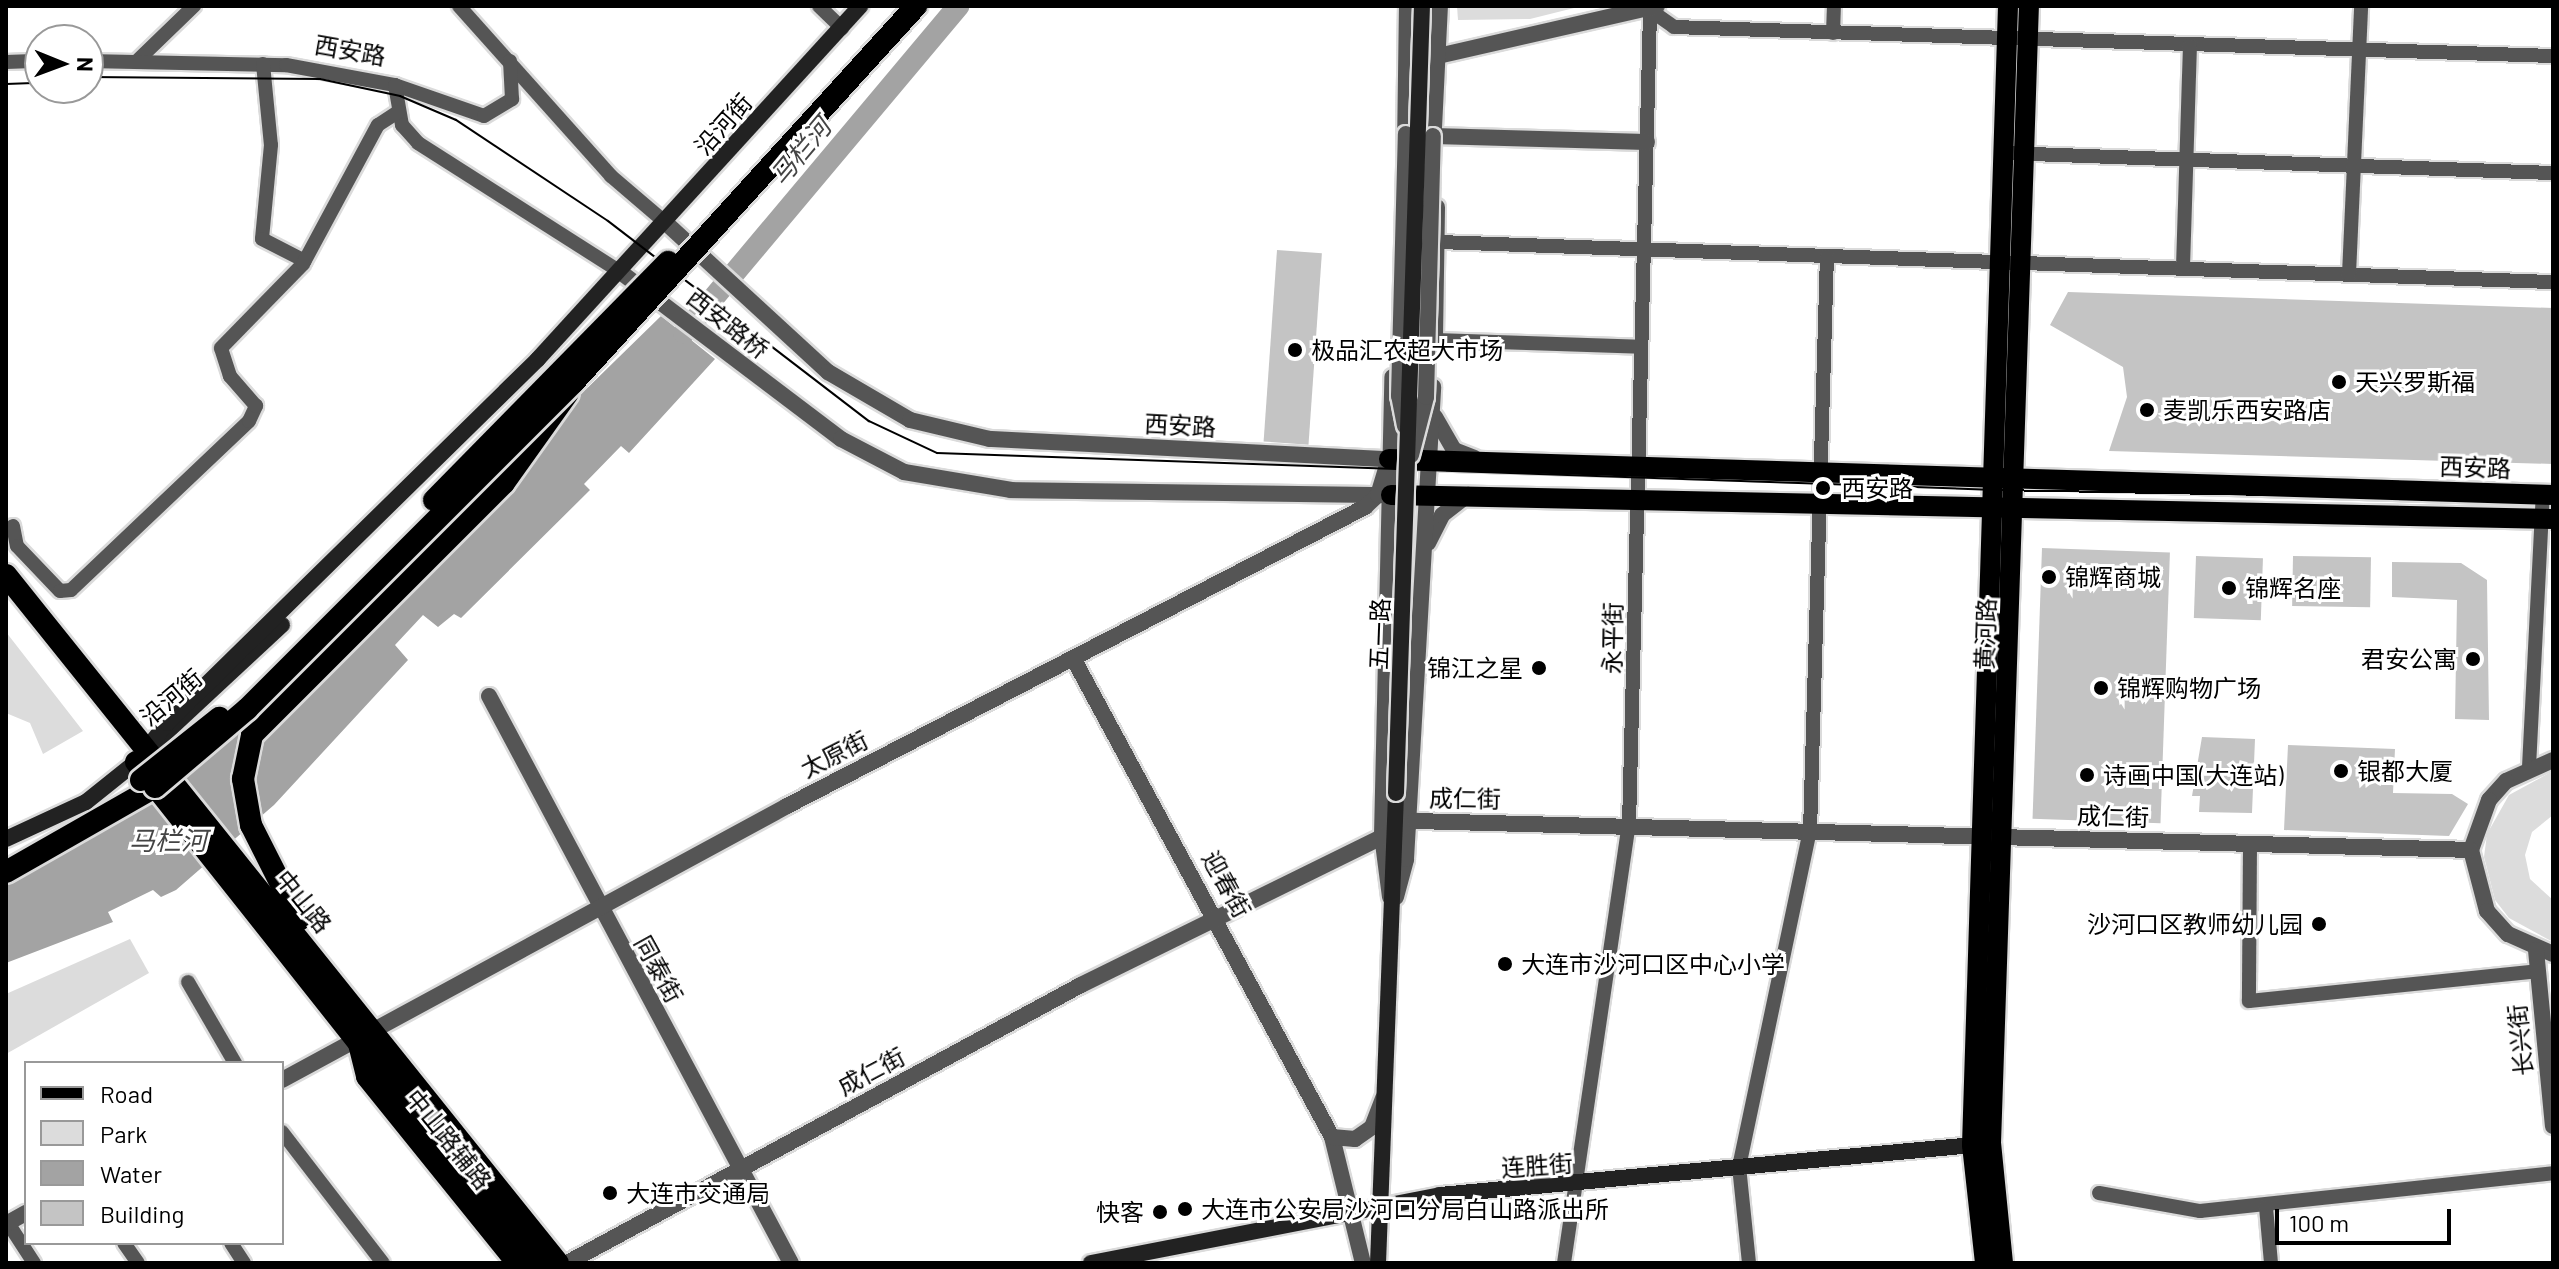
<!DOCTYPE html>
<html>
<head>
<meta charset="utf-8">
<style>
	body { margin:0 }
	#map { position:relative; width:2559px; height:1269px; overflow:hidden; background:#fff; font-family:Barlow,"Noto Sans SC",sans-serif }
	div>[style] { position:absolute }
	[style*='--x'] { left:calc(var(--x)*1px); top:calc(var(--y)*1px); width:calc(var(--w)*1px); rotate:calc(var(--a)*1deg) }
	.green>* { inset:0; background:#dcdcdc }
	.water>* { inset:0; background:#a3a3a3 }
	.river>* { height:22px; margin:-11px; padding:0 11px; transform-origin:11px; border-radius:11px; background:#a3a3a3 }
	.building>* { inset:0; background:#c4c4c4; transform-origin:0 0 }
	.roads { filter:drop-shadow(2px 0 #dbdbdb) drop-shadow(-2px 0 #dbdbdb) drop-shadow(0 2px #dbdbdb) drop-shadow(0 -2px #dbdbdb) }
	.minor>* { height:14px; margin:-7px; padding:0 7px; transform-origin:7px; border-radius:7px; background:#555 }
	.tertiary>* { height:16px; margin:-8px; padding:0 8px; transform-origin:8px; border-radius:8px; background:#555 }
	.secondary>* { height:16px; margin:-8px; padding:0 8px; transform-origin:8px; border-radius:8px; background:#222 }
	.primary>* { height:20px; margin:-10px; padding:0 10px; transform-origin:10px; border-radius:10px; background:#000 }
	.trunk>* { height:22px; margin:-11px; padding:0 11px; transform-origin:11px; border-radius:11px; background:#000 }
	.tram>* { height:2px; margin:-1px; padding:0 1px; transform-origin:1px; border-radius:1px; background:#000 }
	.bridges { filter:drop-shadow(2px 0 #dbdbdb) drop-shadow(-2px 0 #dbdbdb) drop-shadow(0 2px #dbdbdb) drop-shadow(0 -2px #dbdbdb) }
	.tertiary-bridge>* { height:16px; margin:-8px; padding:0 8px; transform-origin:8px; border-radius:8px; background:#555 }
	.secondary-bridge>* { height:16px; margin:-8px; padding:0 8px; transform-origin:8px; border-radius:8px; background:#222 }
	.trunk-bridge>* { height:22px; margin:-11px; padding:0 11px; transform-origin:11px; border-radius:11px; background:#000 }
	.dots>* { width:22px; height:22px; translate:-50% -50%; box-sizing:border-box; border:4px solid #fff; border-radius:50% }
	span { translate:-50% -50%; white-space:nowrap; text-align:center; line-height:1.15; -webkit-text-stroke:6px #fff; paint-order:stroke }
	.street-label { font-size:24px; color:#000 }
	.poi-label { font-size:24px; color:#000 }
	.left { translate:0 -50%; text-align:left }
	.right { translate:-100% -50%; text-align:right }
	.water-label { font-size:26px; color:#444; font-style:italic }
	.frame { position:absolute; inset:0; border:8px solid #000; pointer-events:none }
	.legend { position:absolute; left:24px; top:1061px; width:260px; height:184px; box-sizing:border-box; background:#fff; border:2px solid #999; margin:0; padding:10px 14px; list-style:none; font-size:24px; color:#000 }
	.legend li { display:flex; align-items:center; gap:16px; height:40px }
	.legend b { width:40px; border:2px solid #999 }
	.north { position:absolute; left:24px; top:24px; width:80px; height:80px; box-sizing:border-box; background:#fff; border:2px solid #999; border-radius:50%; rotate:91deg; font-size:22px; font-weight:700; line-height:32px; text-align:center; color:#000 }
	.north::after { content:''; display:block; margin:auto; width:28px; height:36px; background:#000; clip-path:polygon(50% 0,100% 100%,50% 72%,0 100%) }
	.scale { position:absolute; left:2275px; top:1209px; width:176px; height:36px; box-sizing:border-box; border:4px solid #000; border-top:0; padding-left:10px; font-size:24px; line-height:28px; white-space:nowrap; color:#000; -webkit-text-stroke:6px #fff; paint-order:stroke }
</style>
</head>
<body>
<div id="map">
	<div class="green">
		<div style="clip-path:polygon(1457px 6px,1582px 6px,1530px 19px,1458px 20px)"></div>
		<div style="clip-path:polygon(6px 632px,83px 731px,43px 754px,30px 723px,6px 713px)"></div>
		<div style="clip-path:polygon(2553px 771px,2553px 815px,2532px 832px,2525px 855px,2530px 879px,2553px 900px,2553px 942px,2509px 918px,2495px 900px,2484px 857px,2487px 834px,2509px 795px)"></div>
		<div style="clip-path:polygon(130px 939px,149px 973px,6px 1054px,6px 994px)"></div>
	</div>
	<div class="water">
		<div style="clip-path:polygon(661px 316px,715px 359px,629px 453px,621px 446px,584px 484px,590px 490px,461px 618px,454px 614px,438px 627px,423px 615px,395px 645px,408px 660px,274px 805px,176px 890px,161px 897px,153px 890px,108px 912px,113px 922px,6px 963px,6px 871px,88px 838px,221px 746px)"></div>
	</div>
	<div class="river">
		<div style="--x:684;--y:333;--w:427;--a:-50"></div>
	</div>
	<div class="building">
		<div style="left:1277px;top:250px;width:45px;height:192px;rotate:4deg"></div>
		<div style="clip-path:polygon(2068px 292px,2553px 308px,2553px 464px,2109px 451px,2127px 397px,2123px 367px,2050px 325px)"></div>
		<div style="left:2042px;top:548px;width:128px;height:271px;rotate:2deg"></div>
		<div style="left:2196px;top:556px;width:67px;height:62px;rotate:2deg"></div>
		<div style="left:2293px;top:556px;width:78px;height:50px;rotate:1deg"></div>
		<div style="clip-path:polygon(2392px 562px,2461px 563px,2487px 580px,2489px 720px,2455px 719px,2457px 600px,2392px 597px)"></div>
		<div style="clip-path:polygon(2202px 737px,2255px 739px,2252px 813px,2199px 812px,2200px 796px,2192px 796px)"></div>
		<div style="clip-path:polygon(2288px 745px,2395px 749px,2393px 793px,2452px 794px,2468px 804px,2449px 836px,2284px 830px)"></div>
	</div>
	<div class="roads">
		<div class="minor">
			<div style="--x:459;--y:6;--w:228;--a:48.2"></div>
			<div style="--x:611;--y:176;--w:72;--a:40.5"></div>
			<div style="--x:819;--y:6;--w:32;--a:44"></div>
			<div style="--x:1650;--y:10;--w:29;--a:35"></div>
			<div style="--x:1674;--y:27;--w:879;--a:1.89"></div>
			<div style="--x:1833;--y:33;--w:27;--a:-88"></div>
			<div style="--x:138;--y:60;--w:78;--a:-44"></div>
			<div style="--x:88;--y:61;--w:198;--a:1.2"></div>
			<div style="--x:286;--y:65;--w:111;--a:10.4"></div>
			<div style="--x:395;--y:85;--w:94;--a:19.2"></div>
			<div style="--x:484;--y:116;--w:33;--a:-31"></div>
			<div style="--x:512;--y:99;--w:38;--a:-93"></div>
			<div style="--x:6;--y:62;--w:34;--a:-2"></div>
			<div style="--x:263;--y:64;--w:81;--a:84.4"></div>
			<div style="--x:271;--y:145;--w:94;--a:95.5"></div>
			<div style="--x:262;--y:239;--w:48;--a:27.1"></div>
			<div style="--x:395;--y:85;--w:41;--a:80.1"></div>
			<div style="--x:402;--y:125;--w:24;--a:48"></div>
			<div style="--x:418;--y:143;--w:238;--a:32.5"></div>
			<div style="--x:2004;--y:153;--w:549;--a:2.09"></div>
			<div style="--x:1439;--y:242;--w:1115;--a:2.06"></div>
			<div style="--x:2183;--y:267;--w:221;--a:-88.2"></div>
			<div style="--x:2349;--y:274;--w:268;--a:-87.4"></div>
			<div style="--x:1435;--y:340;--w:206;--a:1.9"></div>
			<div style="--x:13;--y:526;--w:20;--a:79"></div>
			<div style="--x:17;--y:546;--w:62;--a:46.3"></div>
			<div style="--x:60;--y:591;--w:11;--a:-5"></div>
			<div style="--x:71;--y:590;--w:245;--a:-43.5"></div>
			<div style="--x:249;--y:421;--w:17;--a:-65"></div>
			<div style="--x:256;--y:406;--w:40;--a:-131"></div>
			<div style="--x:230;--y:376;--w:29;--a:-108"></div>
			<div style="--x:221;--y:348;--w:117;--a:-45.7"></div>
			<div style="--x:303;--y:264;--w:158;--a:-61.7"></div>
			<div style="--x:378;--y:125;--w:24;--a:-33"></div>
			<div style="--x:2529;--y:767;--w:272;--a:-87.1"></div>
			<div style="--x:2250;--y:844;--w:157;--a:90.4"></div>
			<div style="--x:2249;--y:1001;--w:290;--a:-5.9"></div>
			<div style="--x:188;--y:982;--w:94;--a:59.9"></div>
			<div style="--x:282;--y:1132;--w:165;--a:52.4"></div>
			<div style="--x:2099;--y:1193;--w:103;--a:10.1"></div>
			<div style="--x:2200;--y:1211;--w:355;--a:-6.1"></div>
			<div style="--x:2266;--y:1207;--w:56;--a:84.9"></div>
			<div style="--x:8;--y:1223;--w:48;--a:57"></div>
			<div style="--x:124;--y:1243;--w:24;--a:55"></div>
			<div style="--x:231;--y:1243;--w:24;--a:57"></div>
			<div style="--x:1564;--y:1263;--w:443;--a:-81.6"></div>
			<div style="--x:1629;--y:825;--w:815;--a:-88.52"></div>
			<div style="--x:1749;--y:1263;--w:97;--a:-95.9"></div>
			<div style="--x:1739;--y:1167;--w:343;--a:-78.1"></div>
			<div style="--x:1810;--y:831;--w:575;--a:-88.31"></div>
		</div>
		<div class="tertiary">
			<div style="--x:1425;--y:59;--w:238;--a:-12.9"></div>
			<div style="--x:1433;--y:136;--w:214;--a:1.6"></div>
			<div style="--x:1405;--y:147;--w:141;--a:-89.2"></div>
			<div style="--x:1433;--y:148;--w:142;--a:-87.2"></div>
			<div style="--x:666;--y:223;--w:220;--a:42.6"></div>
			<div style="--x:828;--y:372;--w:95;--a:30.3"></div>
			<div style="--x:910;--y:420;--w:82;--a:13.4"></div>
			<div style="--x:990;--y:439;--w:400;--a:2.9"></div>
			<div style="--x:619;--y:271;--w:278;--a:37.1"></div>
			<div style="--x:841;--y:439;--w:71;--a:27.6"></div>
			<div style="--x:904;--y:472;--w:109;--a:9.5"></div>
			<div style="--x:1011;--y:490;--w:372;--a:0.8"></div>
			<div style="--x:1435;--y:336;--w:129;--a:-89.1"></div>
			<div style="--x:1435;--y:417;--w:38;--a:60"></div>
			<div style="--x:1454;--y:450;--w:22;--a:21"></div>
			<div style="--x:1428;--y:543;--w:31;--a:-63"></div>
			<div style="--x:1442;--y:515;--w:33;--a:-38"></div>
			<div style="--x:1073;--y:658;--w:545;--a:61.6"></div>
			<div style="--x:1332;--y:1137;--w:130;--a:76.2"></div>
			<div style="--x:489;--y:696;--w:642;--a:61.96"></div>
			<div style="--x:2553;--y:760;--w:51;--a:155.9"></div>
			<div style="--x:2506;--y:781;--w:25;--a:132"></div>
			<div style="--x:2489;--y:800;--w:53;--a:109.8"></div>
			<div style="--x:2471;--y:850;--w:63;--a:75.3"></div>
			<div style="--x:2487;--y:911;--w:31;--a:48"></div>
			<div style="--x:2508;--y:934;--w:49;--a:24"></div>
			<div style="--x:1390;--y:897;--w:63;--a:-97.4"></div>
			<div style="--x:1382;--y:835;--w:458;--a:-88.7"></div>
			<div style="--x:1396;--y:897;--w:39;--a:-75"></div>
			<div style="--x:1406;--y:859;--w:473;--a:-86.7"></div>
			<div style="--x:2536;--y:950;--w:177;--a:84.5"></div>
			<div style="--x:282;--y:1080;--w:575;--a:-28.48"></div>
			<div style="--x:787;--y:806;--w:651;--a:-27.35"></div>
			<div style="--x:1365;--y:507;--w:18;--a:-43"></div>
			<div style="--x:1378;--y:495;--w:38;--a:-73"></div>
			<div style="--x:1332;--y:1137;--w:23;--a:5"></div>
			<div style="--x:1355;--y:1139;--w:21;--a:-35"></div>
			<div style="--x:1372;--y:1127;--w:31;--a:-69"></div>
			<div style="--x:6;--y:1224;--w:23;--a:-29"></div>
			<div style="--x:567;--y:1263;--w:584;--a:-28.41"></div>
			<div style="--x:1081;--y:985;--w:372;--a:-26.2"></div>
			<div style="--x:1415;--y:821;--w:1056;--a:1.57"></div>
		</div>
		<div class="secondary">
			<div style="--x:156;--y:742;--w:172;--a:-42.9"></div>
			<div style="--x:6;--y:839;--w:88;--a:-24.8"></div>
			<div style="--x:86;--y:802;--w:64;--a:-38.7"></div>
			<div style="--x:136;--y:762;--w:50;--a:-51.5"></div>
			<div style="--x:167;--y:723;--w:520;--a:-44.45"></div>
			<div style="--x:538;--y:359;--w:478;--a:-47.6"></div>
			<div style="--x:1091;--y:1263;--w:356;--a:-11"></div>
			<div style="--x:1440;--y:1195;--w:546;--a:-5.36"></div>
			<div style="--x:1378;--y:1263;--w:470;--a:-87.8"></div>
		</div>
		<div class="primary">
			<div style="--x:1389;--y:459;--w:1165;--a:1.77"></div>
			<div style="--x:1391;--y:495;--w:1162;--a:1.18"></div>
			<div style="--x:357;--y:1040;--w:38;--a:76"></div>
			<div style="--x:366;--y:1077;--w:239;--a:51.1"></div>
			<div style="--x:1985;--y:1263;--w:119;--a:-96.3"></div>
			<div style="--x:1972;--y:1145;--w:1140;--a:-88.19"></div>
			<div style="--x:2003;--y:1263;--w:121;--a:-95.7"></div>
			<div style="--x:1991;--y:1143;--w:1138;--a:-88.09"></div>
		</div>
		<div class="trunk">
			<div style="--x:6;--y:575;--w:882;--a:51.26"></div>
			<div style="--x:136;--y:762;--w:639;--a:51.61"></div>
			<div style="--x:6;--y:872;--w:172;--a:-29.7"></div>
			<div style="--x:299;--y:920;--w:106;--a:-116.8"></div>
			<div style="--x:251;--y:825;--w:47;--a:-99.9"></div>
			<div style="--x:243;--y:779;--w:45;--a:-78.4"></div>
			<div style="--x:252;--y:735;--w:356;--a:-45"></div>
			<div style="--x:504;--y:483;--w:110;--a:-54.6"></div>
		</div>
	</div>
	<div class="tram">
		<div style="--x:88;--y:77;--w:232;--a:0.5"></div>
		<div style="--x:320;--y:79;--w:82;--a:12"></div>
		<div style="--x:400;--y:96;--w:61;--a:23.2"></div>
		<div style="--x:456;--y:120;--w:182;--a:33.6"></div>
		<div style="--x:608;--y:221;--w:329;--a:37.5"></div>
		<div style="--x:869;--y:421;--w:75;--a:25.2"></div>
		<div style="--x:937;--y:453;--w:1059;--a:2"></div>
		<div style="--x:1995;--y:490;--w:558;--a:1.03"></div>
		<div style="--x:6;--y:84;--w:34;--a:-2"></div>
	</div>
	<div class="bridges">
		<div class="tertiary-bridge">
			<div style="--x:1405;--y:426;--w:31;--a:-101"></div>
			<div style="--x:1399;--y:396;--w:262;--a:-88.5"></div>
			<div style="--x:1411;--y:455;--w:60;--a:-75.5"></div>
			<div style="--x:1426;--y:397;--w:261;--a:-88.5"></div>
		</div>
		<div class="secondary-bridge">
			<div style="--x:1396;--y:793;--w:787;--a:-88.11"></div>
		</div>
		<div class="trunk-bridge">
			<div style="--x:434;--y:500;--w:334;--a:-45.5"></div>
			<div style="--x:141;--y:780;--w:100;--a:-38.5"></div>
			<div style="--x:155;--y:787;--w:121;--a:-40.3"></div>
			<div style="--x:247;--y:709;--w:461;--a:-45"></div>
			<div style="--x:573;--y:383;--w:510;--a:-47.7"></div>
		</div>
	</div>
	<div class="dots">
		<div style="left:1295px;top:350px;background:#000"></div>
		<div style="left:2339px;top:382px;background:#000"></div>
		<div style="left:2147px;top:410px;background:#000"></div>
		<div style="left:1823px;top:488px;background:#000"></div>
		<div style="left:2049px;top:577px;background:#000"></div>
		<div style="left:2229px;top:588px;background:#000"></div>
		<div style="left:2473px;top:659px;background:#000"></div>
		<div style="left:1539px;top:668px;background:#000"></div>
		<div style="left:2101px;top:688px;background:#000"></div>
		<div style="left:2341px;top:771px;background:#000"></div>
		<div style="left:2087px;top:775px;background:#000"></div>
		<div style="left:2319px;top:924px;background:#000"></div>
		<div style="left:1505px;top:964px;background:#000"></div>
		<div style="left:610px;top:1193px;background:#000"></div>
		<div style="left:1185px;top:1209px;background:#000"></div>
		<div style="left:1160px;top:1212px;background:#000"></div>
	</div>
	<div class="street-label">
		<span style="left:350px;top:50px;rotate:10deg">西安路</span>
		<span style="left:723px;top:124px;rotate:-48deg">沿河街</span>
		<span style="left:728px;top:323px;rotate:38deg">西安路桥</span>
		<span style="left:1180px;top:425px;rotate:3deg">西安路</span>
		<span style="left:2475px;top:467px;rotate:2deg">西安路</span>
		<span style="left:1379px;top:634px;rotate:-88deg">五一路</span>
		<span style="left:1985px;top:634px;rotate:-88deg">黄河路</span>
		<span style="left:1612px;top:638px;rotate:-89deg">永平街</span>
		<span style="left:171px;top:697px;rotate:-40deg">沿河街</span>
		<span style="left:834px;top:754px;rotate:-27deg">太原街</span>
		<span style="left:1465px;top:798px;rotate:1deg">成仁街</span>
		<span style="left:2113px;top:816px;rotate:2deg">成仁街</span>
		<span style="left:1227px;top:884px;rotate:61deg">迎春街</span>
		<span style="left:304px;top:901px;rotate:51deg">中山路</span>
		<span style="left:659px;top:969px;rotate:61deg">同泰街</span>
		<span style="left:2520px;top:1040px;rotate:-96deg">长兴街</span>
		<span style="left:871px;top:1071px;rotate:-28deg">成仁街</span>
		<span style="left:449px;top:1139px;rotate:51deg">中山路辅路</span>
		<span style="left:1537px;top:1165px;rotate:-4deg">连胜街</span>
	</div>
	<div class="poi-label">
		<span class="left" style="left:1311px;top:350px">极品汇农超大市场</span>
		<span class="left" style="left:2355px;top:382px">天兴罗斯福</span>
		<span class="left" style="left:2163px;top:410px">麦凯乐西安路店</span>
		<span class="left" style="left:1841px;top:488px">西安路</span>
		<span class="left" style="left:2065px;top:577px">锦辉商城</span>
		<span class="left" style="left:2245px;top:588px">锦辉名座</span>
		<span class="right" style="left:2457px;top:659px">君安公寓</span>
		<span class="right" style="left:1523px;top:668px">锦江之星</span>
		<span class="left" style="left:2117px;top:688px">锦辉购物广场</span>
		<span class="left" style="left:2357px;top:771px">银都大厦</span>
		<span class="left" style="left:2103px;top:775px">诗画中国(大连站)</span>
		<span class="right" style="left:2303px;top:924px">沙河口区教师幼儿园</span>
		<span class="left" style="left:1521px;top:964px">大连市沙河口区中心小学</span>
		<span class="left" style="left:626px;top:1193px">大连市交通局</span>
		<span class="left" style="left:1201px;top:1209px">大连市公安局沙河口分局白山路派出所</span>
		<span class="right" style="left:1144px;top:1212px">快客</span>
	</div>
	<div class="water-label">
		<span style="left:800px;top:151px;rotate:-50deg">马栏河</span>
		<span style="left:168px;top:840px">马栏河</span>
	</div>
	<div class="frame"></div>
	<ul class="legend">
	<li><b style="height:10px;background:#000"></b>Road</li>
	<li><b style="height:22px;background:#dcdcdc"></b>Park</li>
	<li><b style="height:22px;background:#a3a3a3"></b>Water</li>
	<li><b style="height:22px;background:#c4c4c4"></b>Building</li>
	</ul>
	<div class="north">N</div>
	<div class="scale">100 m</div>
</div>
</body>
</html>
